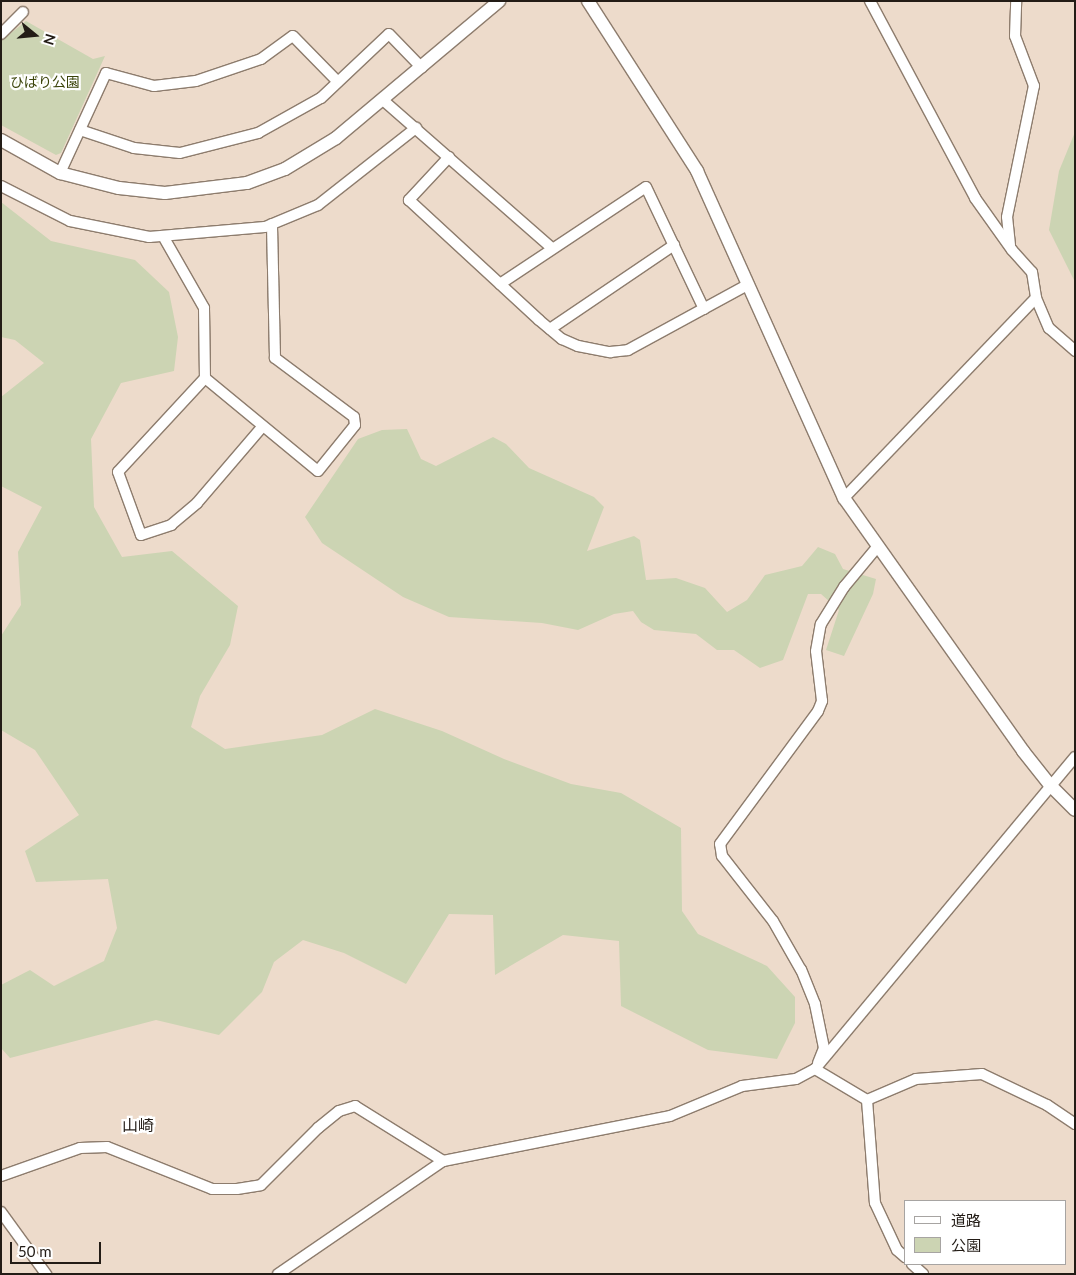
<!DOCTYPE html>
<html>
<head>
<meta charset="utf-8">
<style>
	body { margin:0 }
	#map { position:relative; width:1076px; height:1275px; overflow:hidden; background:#eddbcb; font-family:Lato,"Noto Sans JP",sans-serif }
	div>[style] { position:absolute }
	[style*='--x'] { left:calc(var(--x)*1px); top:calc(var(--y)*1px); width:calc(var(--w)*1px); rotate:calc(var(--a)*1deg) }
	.green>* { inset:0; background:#ccd4b3 }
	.roads { filter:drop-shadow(1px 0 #8d7c6d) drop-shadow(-1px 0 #8d7c6d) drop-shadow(0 1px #8d7c6d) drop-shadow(0 -1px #8d7c6d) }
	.minor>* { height:10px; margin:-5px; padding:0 5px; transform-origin:5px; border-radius:5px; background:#fff }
	.tertiary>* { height:12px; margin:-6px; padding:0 6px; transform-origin:6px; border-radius:6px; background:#fff }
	span { translate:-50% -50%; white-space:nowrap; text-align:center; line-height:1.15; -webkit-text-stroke:4.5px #fff; paint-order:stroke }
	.park-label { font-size:14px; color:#3b440a }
	.quarter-label { font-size:16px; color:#231c16 }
	.frame { position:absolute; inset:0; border:2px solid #231c16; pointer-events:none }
	.legend { position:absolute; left:904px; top:1200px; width:162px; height:65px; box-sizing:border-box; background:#fff; border:1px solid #a7a4a2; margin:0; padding:6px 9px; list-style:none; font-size:15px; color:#231c16 }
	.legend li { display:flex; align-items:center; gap:10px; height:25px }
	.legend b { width:25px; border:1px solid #a7a4a2 }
	.north { position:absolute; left:10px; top:10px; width:50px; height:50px; -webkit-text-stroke:4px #fff; paint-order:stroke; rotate:107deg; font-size:14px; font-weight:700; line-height:20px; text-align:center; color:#231c16 }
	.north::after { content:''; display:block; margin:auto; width:18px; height:22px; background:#231c16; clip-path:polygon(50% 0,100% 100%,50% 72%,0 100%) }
	.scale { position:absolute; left:10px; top:1242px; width:91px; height:22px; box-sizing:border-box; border:2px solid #231c16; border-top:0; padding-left:6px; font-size:15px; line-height:18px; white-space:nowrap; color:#231c16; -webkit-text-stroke:4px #fff; paint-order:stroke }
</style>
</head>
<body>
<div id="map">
	<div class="green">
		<div style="clip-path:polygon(26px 21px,93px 59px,105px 56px,61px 153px,56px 155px,1px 125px,1px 41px)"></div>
		<div style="clip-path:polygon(1075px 132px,1075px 282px,1049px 230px,1059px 171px)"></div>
		<div style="clip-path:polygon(1px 202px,51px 241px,135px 260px,169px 292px,178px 337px,174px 371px,121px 383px,91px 439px,94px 507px,122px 557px,172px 551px,238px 606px,230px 645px,200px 696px,191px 727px,225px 749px,322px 735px,375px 709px,442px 731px,504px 759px,571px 784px,621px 793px,681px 828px,682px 911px,698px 934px,767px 966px,795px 997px,795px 1023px,777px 1059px,708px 1050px,621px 1006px,619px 941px,563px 935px,495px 975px,493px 915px,449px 914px,406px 984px,344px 953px,303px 940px,274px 962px,262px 992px,219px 1035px,156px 1020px,10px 1058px,1px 1048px,1px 985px,30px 970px,54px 986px,104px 961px,117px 928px,108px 879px,36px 882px,25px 851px,79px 815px,35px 750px,1px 730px,1px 636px,21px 605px,18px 552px,42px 507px,1px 486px,1px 397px,44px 363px,15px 340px,1px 337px)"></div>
		<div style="clip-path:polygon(407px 429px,421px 459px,436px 466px,493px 437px,506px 444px,529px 468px,594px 497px,604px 507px,587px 551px,634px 536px,640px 540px,646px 580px,676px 578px,705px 588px,727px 612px,747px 600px,765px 575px,802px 566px,818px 547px,835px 554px,843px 569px,876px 579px,873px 594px,844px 656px,826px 650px,839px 610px,821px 594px,808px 594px,783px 660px,760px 668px,734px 650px,717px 650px,696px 634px,654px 630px,641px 622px,633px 611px,614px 614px,578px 630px,542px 623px,449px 617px,403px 597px,322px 543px,305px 517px,358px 439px,382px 430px)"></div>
	</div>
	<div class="roads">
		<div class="minor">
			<div style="--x:870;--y:1;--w:223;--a:61.9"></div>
			<div style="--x:975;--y:198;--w:64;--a:54.6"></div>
			<div style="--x:1012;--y:250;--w:30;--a:48"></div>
			<div style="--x:1032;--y:272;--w:26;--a:81"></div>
			<div style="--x:1036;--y:298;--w:33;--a:67"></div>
			<div style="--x:1049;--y:328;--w:35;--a:41"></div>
			<div style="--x:1;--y:34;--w:31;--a:-45"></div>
			<div style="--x:384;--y:101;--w:223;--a:41.2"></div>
			<div style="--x:80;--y:130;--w:57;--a:18.4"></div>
			<div style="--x:134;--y:148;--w:46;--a:6.2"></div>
			<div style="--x:180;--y:153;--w:81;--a:-14.4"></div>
			<div style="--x:258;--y:133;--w:72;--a:-29.1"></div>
			<div style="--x:321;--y:98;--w:93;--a:-43.3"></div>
			<div style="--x:389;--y:34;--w:47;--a:45.9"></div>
			<div style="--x:449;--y:157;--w:59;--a:132.9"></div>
			<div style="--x:409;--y:200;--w:177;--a:42.7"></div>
			<div style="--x:539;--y:320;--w:30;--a:40"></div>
			<div style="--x:562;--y:339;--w:17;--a:24"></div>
			<div style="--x:578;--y:346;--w:33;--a:11"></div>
			<div style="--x:610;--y:352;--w:18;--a:-6"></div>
			<div style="--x:628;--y:350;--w:136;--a:-28.6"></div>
			<div style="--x:60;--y:173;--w:110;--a:-65.3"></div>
			<div style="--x:106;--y:73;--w:50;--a:15.2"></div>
			<div style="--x:154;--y:86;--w:42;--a:-6.8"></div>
			<div style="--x:196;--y:81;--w:69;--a:-18.7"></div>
			<div style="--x:261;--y:59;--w:39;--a:-36"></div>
			<div style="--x:293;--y:36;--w:64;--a:45.6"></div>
			<div style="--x:1;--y:186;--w:77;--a:26.9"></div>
			<div style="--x:70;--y:221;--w:81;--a:11.4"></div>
			<div style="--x:149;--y:237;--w:116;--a:-4.9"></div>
			<div style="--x:265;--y:227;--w:57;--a:-22.5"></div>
			<div style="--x:318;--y:205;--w:125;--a:-38.2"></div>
			<div style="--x:163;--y:236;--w:83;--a:60.3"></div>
			<div style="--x:204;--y:308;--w:70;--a:89.2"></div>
			<div style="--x:205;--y:378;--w:146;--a:39.5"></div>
			<div style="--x:318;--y:471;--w:59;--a:-51.2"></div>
			<div style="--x:355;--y:425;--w:8;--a:-97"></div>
			<div style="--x:354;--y:417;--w:99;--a:-143.2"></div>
			<div style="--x:275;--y:358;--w:134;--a:-91.3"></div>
			<div style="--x:1010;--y:245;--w:28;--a:-96"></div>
			<div style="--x:1007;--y:217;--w:134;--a:-78.4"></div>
			<div style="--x:1034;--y:86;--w:53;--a:-110.8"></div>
			<div style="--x:1015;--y:36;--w:35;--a:-88"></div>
			<div style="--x:500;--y:284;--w:175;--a:-33.6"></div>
			<div style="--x:646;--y:187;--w:135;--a:64.6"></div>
			<div style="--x:550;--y:329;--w:150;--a:-34.1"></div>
			<div style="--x:205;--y:378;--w:128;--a:132.8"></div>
			<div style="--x:118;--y:472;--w:67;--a:69.9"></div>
			<div style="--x:141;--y:535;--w:32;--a:-18"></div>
			<div style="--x:171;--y:525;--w:34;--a:-40"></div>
			<div style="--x:197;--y:503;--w:101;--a:-49.4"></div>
			<div style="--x:844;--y:498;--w:277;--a:-46.2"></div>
			<div style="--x:818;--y:1063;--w:16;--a:-68"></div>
			<div style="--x:824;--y:1048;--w:45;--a:-101.6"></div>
			<div style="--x:815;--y:1004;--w:37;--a:-112"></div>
			<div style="--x:801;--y:970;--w:56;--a:-119.7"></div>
			<div style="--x:773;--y:921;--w:83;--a:-128.1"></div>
			<div style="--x:722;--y:856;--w:12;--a:-99"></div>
			<div style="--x:720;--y:844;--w:165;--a:-53.6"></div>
			<div style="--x:818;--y:711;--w:11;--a:-68"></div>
			<div style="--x:822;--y:701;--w:50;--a:-96.8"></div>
			<div style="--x:816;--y:651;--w:27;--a:-80"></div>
			<div style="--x:821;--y:624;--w:44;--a:-58.1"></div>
			<div style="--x:844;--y:587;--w:53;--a:-50.3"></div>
			<div style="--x:815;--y:1069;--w:61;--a:30.8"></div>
			<div style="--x:867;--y:1100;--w:53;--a:-23.2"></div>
			<div style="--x:916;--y:1079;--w:66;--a:-4.3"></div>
			<div style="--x:982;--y:1074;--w:72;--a:25.5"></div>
			<div style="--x:1047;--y:1105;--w:34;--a:34"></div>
			<div style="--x:867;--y:1100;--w:103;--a:85.6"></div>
			<div style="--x:875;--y:1203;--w:52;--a:64.9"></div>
			<div style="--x:897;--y:1250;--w:11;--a:41"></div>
			<div style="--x:1;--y:1176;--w:84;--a:-19.5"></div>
			<div style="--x:80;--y:1148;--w:27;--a:-2"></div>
			<div style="--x:107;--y:1147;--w:113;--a:21.8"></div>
			<div style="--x:212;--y:1189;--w:25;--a:0"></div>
			<div style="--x:237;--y:1189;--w:24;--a:-9"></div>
			<div style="--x:261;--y:1185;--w:81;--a:-45"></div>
			<div style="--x:318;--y:1128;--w:27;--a:-39"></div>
			<div style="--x:339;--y:1111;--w:17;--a:-17"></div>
			<div style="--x:355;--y:1106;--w:104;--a:32"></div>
			<div style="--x:1;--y:1212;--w:77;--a:54"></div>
			<div style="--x:912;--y:1264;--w:15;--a:42"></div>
			<div style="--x:278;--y:1274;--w:200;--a:-34.4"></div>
			<div style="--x:443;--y:1161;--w:231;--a:-11.2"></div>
			<div style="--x:670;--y:1116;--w:78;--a:-22.6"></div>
			<div style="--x:742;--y:1086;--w:54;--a:-7.4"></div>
			<div style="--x:796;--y:1079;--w:21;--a:-28"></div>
			<div style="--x:815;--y:1069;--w:406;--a:-50.2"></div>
		</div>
		<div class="tertiary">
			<div style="--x:588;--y:1;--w:202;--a:57.3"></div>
			<div style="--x:697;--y:171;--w:359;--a:65.8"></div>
			<div style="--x:844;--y:498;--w:310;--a:54.7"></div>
			<div style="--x:1023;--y:751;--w:43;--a:51.5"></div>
			<div style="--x:1050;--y:785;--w:35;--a:45"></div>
			<div style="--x:1;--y:140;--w:68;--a:29.2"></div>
			<div style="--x:60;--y:173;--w:61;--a:14.3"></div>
			<div style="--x:119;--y:188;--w:46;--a:6.2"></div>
			<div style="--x:165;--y:193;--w:83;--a:-7"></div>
			<div style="--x:247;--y:183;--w:40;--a:-20.2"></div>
			<div style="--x:285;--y:169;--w:60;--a:-31.3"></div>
			<div style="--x:336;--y:138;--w:213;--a:-40"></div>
		</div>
	</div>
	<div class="park-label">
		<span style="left:45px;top:82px">ひばり公園</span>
	</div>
	<div class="quarter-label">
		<span style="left:138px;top:1125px">山崎</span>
	</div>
	<div class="frame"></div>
	<ul class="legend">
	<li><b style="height:6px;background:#fff"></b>道路</li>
	<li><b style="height:14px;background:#ccd4b3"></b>公園</li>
	</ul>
	<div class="north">N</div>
	<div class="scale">50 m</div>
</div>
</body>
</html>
